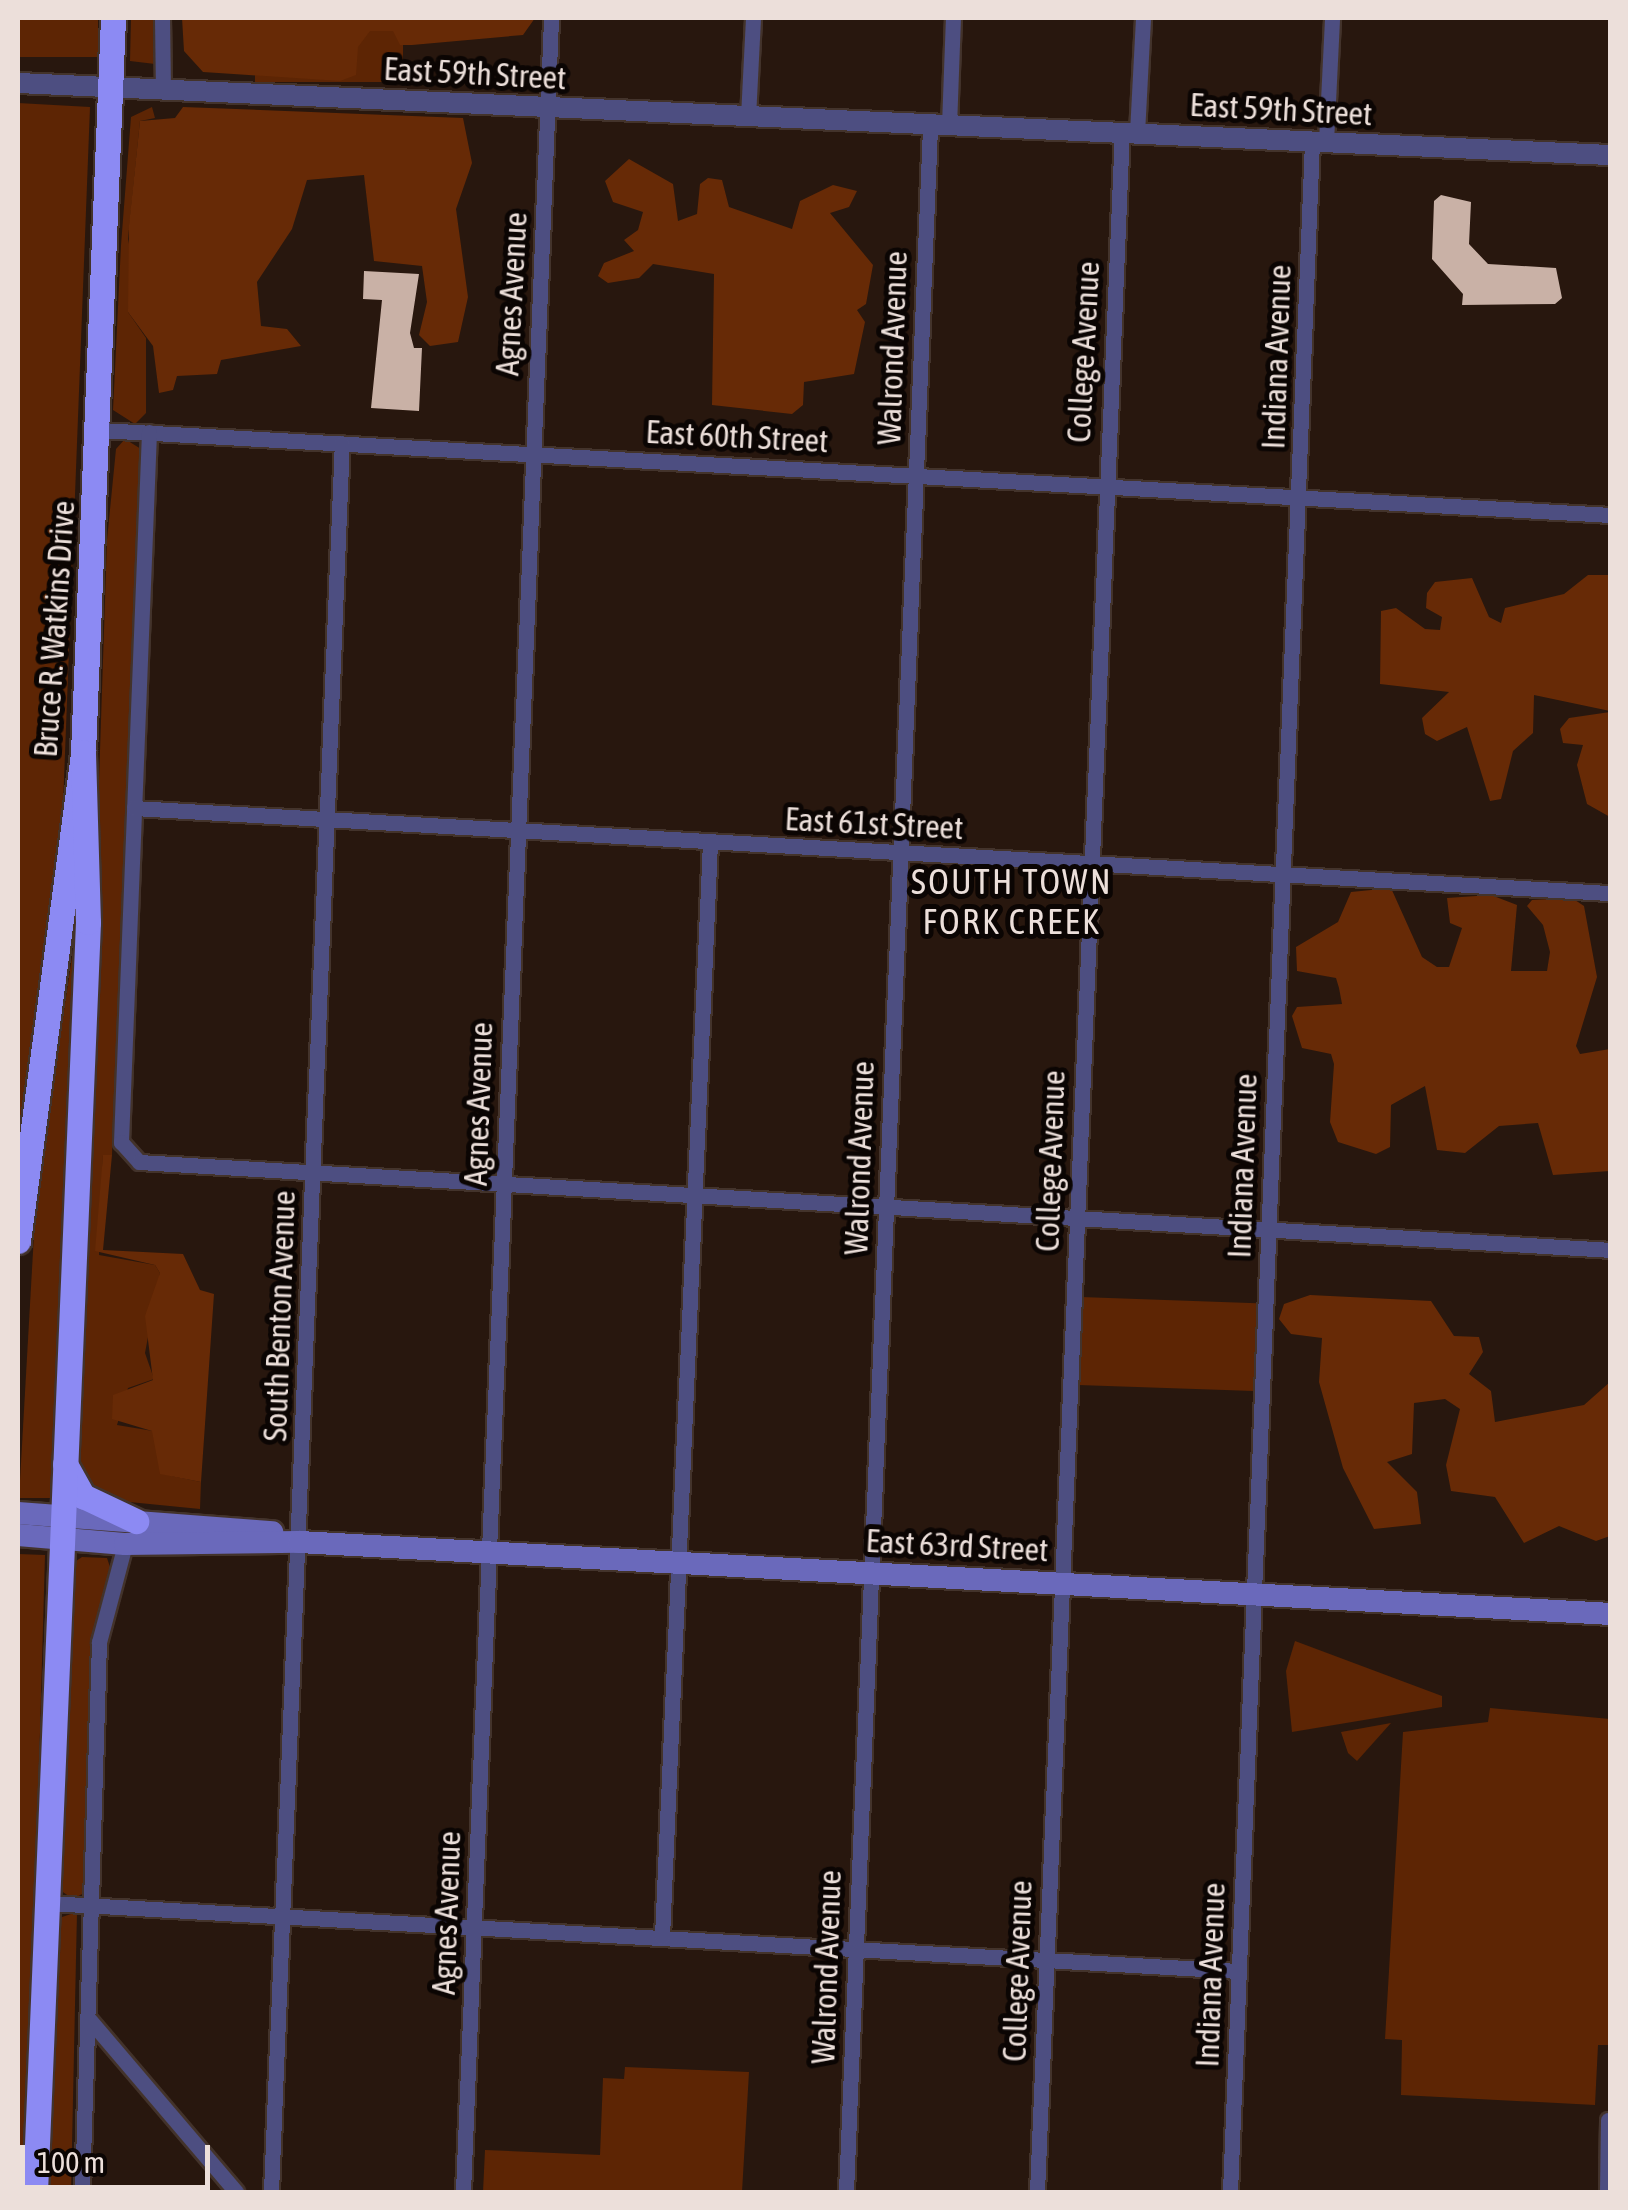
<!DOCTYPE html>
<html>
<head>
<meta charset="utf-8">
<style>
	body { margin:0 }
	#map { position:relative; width:1628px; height:2210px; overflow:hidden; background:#28170e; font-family:"Asap Condensed",sans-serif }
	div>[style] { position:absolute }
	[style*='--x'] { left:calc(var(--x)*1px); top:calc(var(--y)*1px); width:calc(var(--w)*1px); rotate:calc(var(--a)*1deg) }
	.green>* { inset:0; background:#5d2504; transform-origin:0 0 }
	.forest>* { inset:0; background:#672a06 }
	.building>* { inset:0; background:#c9b1a6 }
	.roads { filter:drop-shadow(2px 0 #43332b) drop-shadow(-2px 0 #43332b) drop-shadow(0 2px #43332b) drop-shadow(0 -2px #43332b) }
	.minor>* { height:15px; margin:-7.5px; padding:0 7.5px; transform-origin:7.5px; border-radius:7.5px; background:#4d4e81 }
	.tertiary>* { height:20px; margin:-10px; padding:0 10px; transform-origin:10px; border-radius:10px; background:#4d4e81 }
	.secondary>* { height:22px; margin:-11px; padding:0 11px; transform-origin:11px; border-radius:11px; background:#6a69bb }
	.trunk>* { height:25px; margin:-12.5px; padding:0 12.5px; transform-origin:12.5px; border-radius:12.5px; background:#8c8af3 }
	span { translate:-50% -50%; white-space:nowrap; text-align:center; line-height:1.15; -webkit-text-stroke:10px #0b0503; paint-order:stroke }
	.street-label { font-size:32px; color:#ecdfda }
	.neighbourhood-label { font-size:35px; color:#ecdfda; letter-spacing:2.5px }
	.frame { position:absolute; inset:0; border:20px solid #ecdfda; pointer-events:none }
	.scale { position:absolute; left:20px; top:2145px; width:190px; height:45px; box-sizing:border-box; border:5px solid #ecdfda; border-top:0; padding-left:12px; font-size:30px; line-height:35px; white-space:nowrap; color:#ecdfda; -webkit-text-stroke:8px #0b0503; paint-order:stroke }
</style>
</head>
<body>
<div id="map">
	<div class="green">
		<div style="left:18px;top:18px;width:80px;height:39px"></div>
		<div style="clip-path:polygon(131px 18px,153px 18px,155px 64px,130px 61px)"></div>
		<div style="left:255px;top:18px;width:148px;height:64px"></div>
		<div style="clip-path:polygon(18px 103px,90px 107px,61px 857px,18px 1156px)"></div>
		<div style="clip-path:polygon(152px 107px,155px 118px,140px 121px,128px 239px,134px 268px,128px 312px,146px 338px,146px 413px,135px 424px,113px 410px,121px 245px,131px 117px)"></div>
		<div style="clip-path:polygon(125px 439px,141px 449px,112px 1155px,103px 1155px,99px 1255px,155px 1265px,160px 1273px,145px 1353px,154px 1379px,128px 1388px,117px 1425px,153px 1431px,172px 1476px,201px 1482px,200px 1509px,109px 1500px,76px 1472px,107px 540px,116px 449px)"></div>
		<div style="clip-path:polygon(77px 923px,54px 1498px,19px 1498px,36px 1199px)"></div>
		<div style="left:1081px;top:1297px;width:176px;height:88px;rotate:2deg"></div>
		<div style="clip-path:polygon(18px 1554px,45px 1555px,27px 2192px,18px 2192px)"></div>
		<div style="clip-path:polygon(82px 1557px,107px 1558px,111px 1570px,94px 1637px,84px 1893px,73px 1899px,57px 1888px,73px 1563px)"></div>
		<div style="clip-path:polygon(1295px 1641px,1442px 1696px,1442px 1707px,1292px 1732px,1286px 1671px)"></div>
		<div style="clip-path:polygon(1490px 1708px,1610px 1719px,1610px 2045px,1598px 2045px,1595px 2105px,1401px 2095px,1402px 2040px,1385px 2039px,1403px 1732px,1488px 1722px)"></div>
		<div style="clip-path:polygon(1391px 1723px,1357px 1761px,1348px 1753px,1341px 1732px)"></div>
		<div style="clip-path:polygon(77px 1912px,71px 2192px,44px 2192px,56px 1919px)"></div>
		<div style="clip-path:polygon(625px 2067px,749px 2072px,742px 2192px,483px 2192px,485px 2150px,600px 2155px,603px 2078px,624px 2079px)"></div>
	</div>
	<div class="forest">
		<div style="clip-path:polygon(182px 18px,535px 18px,523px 35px,412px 45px,400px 45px,393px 31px,370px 31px,358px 47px,356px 75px,340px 81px,203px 72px,184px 51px)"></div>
		<div style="clip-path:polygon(183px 107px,463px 118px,472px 163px,456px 209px,468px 297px,458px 342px,430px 346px,419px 335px,427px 302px,422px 266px,374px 261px,364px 175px,307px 180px,292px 229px,257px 282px,261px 326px,287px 329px,301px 346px,221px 360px,217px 374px,177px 376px,173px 390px,159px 393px,153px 346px,128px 312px,129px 225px,140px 121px,175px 118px)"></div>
		<div style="clip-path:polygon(629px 159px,673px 184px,678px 221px,697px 214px,700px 184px,708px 178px,722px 180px,729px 207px,792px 229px,800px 201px,833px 185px,857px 191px,849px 207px,830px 213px,873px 265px,866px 304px,857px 310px,865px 322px,854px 374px,804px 382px,803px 405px,792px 414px,712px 405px,714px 274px,653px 264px,639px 278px,608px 283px,598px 276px,604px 263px,634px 251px,624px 240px,638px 230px,643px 212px,613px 202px,605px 181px)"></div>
		<div style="clip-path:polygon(1588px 575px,1610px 575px,1610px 711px,1534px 695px,1533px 733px,1513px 751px,1501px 799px,1490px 801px,1467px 727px,1437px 741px,1425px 734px,1422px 718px,1449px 692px,1380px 684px,1381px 611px,1396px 608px,1425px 629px,1440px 630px,1442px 617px,1426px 608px,1427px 593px,1435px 582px,1472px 578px,1489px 617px,1501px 623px,1505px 608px,1564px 594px)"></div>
		<div style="clip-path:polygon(1610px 712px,1610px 817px,1587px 804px,1577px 765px,1583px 745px,1563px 743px,1560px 729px,1569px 718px)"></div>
		<div style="clip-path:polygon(1391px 888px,1422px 957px,1437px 967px,1449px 967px,1462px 928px,1450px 923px,1447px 898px,1491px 895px,1517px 905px,1511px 971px,1547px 971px,1550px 952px,1543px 925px,1527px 906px,1532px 900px,1572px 898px,1584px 906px,1597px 977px,1576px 1046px,1580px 1054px,1610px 1049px,1610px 1171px,1553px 1175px,1538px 1123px,1499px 1126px,1465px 1153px,1437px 1150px,1425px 1086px,1391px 1105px,1390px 1147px,1376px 1154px,1338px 1142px,1330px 1122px,1334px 1064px,1331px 1054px,1302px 1048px,1292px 1016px,1297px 1007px,1342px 1004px,1339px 988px,1336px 978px,1297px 971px,1296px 947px,1338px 922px,1351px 892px)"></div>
		<div style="clip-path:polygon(103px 1155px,112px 1155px,103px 1250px,183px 1254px,200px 1290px,214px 1294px,201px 1482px,160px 1474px,152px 1431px,112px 1419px,113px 1395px,153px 1380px,145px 1316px,160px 1273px,155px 1265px,95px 1251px)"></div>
		<div style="clip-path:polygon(1310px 1295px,1431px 1301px,1454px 1336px,1479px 1337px,1483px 1352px,1469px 1374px,1491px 1391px,1495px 1422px,1584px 1405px,1610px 1382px,1610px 1536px,1596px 1541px,1559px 1526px,1524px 1543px,1495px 1497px,1451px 1491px,1446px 1465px,1460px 1409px,1445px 1399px,1414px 1403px,1412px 1454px,1387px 1462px,1417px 1492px,1421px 1524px,1374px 1529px,1343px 1468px,1319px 1382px,1322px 1338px,1291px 1334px,1279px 1319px,1284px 1304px)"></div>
	</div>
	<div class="building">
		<div style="clip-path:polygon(1441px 195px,1471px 202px,1469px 244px,1488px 264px,1556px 268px,1562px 298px,1555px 304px,1462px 305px,1463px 294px,1432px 259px,1434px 201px)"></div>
		<div style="clip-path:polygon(364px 271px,419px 274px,410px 333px,414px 348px,422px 348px,419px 411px,371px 408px,382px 300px,363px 299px)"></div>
	</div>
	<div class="roads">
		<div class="minor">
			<div style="--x:162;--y:18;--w:71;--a:89.2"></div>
			<div style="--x:748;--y:117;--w:99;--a:-87.1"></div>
			<div style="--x:949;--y:126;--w:108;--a:-87.9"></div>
			<div style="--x:1137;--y:133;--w:115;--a:-87"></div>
			<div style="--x:1326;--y:142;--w:124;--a:-87.2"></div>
			<div style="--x:100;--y:430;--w:1512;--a:3.22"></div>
			<div style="--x:149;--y:432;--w:711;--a:92.26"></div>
			<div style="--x:121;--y:1142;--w:27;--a:48"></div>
			<div style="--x:139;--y:1162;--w:1474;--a:3.42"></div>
			<div style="--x:134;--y:808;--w:1478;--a:3.3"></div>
			<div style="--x:48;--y:1903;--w:1192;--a:3.27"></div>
			<div style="--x:662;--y:1937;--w:1096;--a:-87.49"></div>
			<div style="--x:89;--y:2019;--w:227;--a:49.6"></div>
			<div style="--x:82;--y:2192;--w:550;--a:-88.23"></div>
			<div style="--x:99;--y:1642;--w:101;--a:-75.1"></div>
			<div style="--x:271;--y:2192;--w:1750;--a:-87.68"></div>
			<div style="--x:463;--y:2192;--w:2176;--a:-87.68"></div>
			<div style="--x:846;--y:2192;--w:2069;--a:-87.67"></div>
			<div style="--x:1037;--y:2192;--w:2061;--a:-87.64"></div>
			<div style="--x:1230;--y:2192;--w:2053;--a:-87.71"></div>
			<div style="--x:1607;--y:2192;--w:72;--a:-89.2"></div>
		</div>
		<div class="tertiary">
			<div style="--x:18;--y:83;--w:1594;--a:2.59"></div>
		</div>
		<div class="secondary">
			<div style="--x:18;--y:1513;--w:255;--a:4.3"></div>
			<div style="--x:18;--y:1535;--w:107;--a:4.8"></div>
			<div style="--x:125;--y:1544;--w:174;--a:-0.7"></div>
			<div style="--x:299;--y:1542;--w:1313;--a:3.14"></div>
		</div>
		<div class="trunk">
			<div style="--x:18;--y:1241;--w:493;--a:-82.4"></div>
			<div style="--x:83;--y:752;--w:735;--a:-87.66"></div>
			<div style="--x:65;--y:1464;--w:37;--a:61"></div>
			<div style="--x:83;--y:1496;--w:59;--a:25.3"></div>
			<div style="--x:35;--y:2192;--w:1271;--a:-87.61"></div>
			<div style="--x:88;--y:922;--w:170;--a:-91.7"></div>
		</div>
	</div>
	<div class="street-label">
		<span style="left:475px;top:74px;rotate:3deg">East 59th Street</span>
		<span style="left:1281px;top:110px;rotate:3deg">East 59th Street</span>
		<span style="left:512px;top:294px;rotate:-87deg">Agnes Avenue</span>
		<span style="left:893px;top:348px;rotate:-88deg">Walrond Avenue</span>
		<span style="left:1084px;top:352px;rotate:-87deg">College Avenue</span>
		<span style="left:1277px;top:357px;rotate:-88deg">Indiana Avenue</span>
		<span style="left:737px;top:437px;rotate:3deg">East 60th Street</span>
		<span style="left:55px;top:629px;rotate:-86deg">Bruce R. Watkins Drive</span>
		<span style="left:874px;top:824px;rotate:3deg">East 61st Street</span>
		<span style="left:479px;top:1104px;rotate:-88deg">Agnes Avenue</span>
		<span style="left:860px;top:1158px;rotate:-88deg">Walrond Avenue</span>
		<span style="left:1051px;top:1161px;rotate:-88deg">College Avenue</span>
		<span style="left:1243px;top:1166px;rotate:-88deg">Indiana Avenue</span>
		<span style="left:280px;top:1316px;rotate:-88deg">South Benton Avenue</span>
		<span style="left:957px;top:1546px;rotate:3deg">East 63rd Street</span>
		<span style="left:447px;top:1913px;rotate:-88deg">Agnes Avenue</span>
		<span style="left:827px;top:1967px;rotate:-88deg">Walrond Avenue</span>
		<span style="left:1018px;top:1971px;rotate:-88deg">College Avenue</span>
		<span style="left:1211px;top:1975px;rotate:-88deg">Indiana Avenue</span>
	</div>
	<div class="neighbourhood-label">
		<span style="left:1012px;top:901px">SOUTH TOWN<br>FORK CREEK</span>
	</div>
	<div class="frame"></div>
	<div class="scale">100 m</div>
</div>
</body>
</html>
